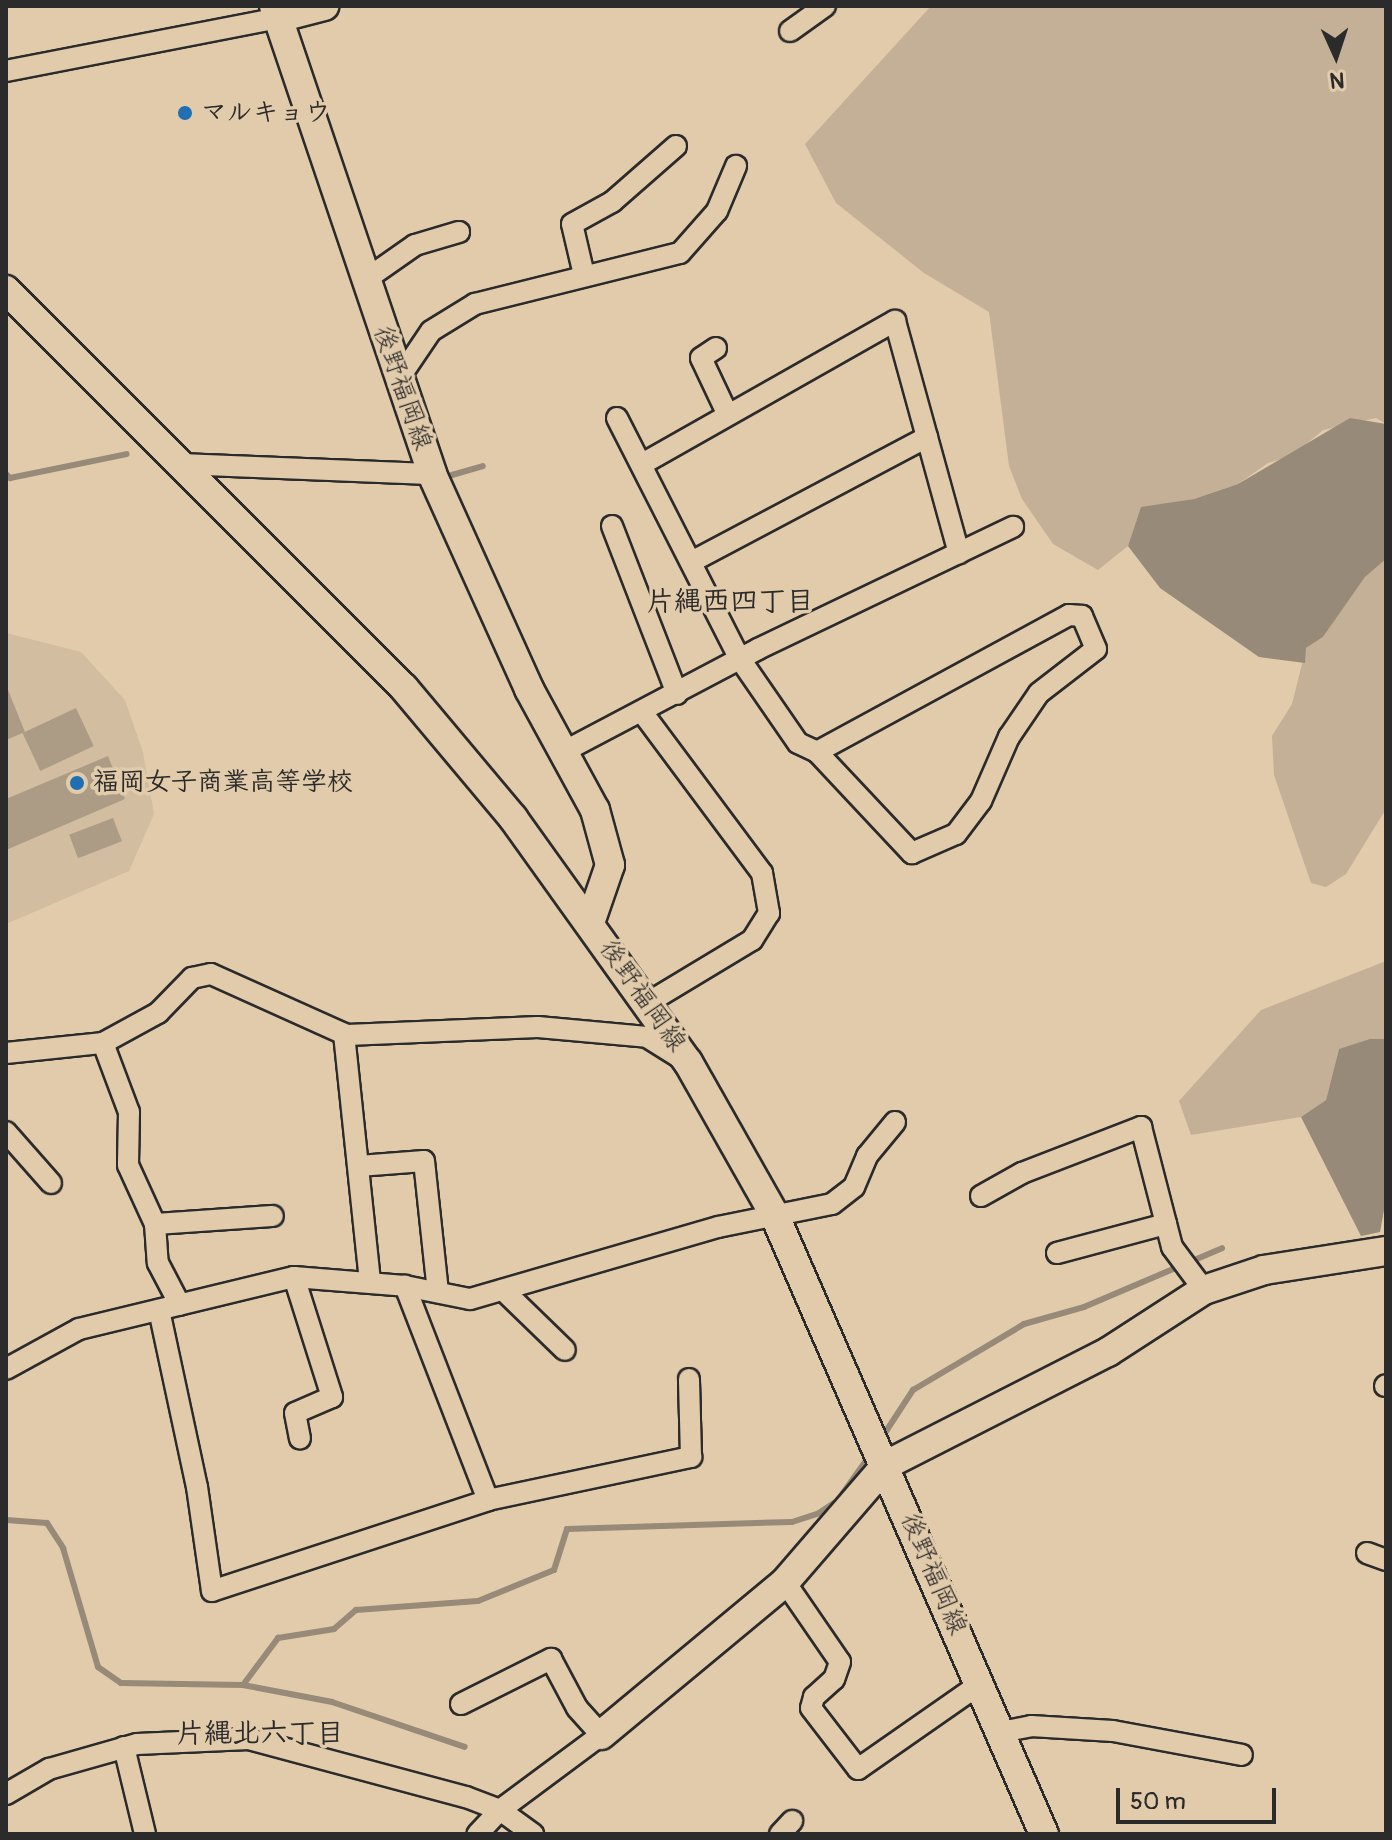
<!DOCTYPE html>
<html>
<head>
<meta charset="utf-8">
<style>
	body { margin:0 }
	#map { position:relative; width:1392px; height:1840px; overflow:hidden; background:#e2cbab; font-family:Pangolin,"Klee One",sans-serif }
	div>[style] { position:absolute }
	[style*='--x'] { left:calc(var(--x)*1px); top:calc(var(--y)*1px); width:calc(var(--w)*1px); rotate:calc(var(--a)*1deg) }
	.built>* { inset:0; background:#d2bda0 }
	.green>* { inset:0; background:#c4b096 }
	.water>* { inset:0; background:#978a78 }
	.stream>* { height:6px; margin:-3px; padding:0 3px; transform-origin:3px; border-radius:3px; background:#978a78 }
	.building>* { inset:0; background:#ac9c85; transform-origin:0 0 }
	.roads { filter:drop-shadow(2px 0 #2b2b2b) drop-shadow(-2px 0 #2b2b2b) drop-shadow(0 2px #2b2b2b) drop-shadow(0 -2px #2b2b2b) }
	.street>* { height:20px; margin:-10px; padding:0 10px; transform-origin:10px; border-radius:10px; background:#e2cbab }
	.secondary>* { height:28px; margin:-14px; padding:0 14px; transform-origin:14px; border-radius:14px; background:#e2cbab }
	.dots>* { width:22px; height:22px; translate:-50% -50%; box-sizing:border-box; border:4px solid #e2cbab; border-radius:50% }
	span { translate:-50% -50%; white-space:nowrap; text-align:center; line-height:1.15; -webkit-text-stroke:7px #e2cbab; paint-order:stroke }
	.poi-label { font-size:26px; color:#2b2b2b; font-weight:700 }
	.left { translate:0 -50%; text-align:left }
	.street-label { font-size:26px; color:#2b2b2b }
	.neighbourhood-label { font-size:28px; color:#2b2b2b; font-weight:700 }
	.frame { position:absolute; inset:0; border:8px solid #2b2b2b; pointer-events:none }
	.north { position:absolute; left:1296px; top:16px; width:80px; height:80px; -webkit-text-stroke:6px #e2cbab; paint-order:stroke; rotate:177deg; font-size:22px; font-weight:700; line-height:32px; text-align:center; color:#2b2b2b }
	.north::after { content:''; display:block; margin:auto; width:28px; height:36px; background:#2b2b2b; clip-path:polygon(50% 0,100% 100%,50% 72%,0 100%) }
	.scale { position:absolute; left:1116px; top:1788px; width:160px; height:36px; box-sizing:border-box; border:4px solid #2b2b2b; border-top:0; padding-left:10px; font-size:24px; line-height:28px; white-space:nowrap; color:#2b2b2b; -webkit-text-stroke:6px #e2cbab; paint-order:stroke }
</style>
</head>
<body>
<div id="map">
	<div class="built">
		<div style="clip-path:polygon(6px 633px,81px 652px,125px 700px,143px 752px,154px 814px,129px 871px,6px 924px)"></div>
	</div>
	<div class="green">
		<div style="clip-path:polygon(931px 6px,1386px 6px,1386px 424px,1376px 418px,1323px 430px,1292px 456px,1268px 463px,1238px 484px,1194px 499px,1141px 508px,1128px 546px,1098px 570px,1053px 544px,1022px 499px,1009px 466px,989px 312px,924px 273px,836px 203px,805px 144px)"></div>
		<div style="clip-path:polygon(1386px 559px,1386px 809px,1346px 874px,1326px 887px,1311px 883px,1274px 775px,1272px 736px,1292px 704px,1306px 648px,1323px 637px,1365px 577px)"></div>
		<div style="clip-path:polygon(1386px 961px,1386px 1039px,1339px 1049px,1326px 1100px,1301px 1117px,1191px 1135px,1179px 1101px,1261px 1010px)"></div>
	</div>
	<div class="water">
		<div style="clip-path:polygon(1350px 418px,1386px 424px,1386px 559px,1365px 577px,1323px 637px,1306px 648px,1305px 663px,1259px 657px,1160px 588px,1128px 546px,1141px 507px,1194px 499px,1238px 484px)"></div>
		<div style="clip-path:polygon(1370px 1039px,1386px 1039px,1384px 1210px,1380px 1232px,1361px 1236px,1301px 1117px,1326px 1100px,1339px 1049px)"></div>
	</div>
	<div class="stream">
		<div style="--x:6;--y:474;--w:6;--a:45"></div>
		<div style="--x:10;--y:478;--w:119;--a:-11.6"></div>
		<div style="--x:452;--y:475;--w:32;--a:-16"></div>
		<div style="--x:881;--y:1439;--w:59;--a:-56.9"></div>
		<div style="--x:913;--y:1390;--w:129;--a:-30.7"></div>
		<div style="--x:1024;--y:1324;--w:62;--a:-15.8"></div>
		<div style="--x:1084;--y:1307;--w:150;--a:-23.1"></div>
		<div style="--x:6;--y:1520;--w:41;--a:4.2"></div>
		<div style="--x:47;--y:1523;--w:30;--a:57"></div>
		<div style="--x:63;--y:1548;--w:124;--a:73.6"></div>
		<div style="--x:98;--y:1667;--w:28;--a:35"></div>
		<div style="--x:121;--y:1683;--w:122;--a:0.9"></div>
		<div style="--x:243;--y:1685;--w:59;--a:-53.3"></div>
		<div style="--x:278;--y:1638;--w:57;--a:-9.1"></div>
		<div style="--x:334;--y:1629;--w:29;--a:-41"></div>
		<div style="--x:356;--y:1610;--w:122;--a:-4.2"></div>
		<div style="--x:478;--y:1601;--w:82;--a:-22.2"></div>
		<div style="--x:554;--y:1570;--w:43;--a:-72.4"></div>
		<div style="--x:567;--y:1529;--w:225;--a:-1.8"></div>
		<div style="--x:792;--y:1522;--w:28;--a:-18"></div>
		<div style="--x:819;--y:1513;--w:23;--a:-34"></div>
		<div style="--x:838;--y:1500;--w:55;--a:-54.6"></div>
		<div style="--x:243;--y:1685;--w:91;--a:10.8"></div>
		<div style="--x:332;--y:1702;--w:140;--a:18.7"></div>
	</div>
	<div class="building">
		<div style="clip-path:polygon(6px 685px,25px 732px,6px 740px)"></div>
		<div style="left:76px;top:708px;width:42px;height:59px;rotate:65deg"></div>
		<div style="clip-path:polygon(108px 756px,125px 799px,6px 850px,6px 799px)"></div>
		<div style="left:113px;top:818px;width:25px;height:47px;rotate:69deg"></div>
	</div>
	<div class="roads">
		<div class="street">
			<div style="--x:790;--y:31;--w:43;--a:-35.5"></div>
			<div style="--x:6;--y:71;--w:277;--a:-11"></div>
			<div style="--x:584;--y:275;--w:52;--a:-103.2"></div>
			<div style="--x:572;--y:224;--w:46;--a:-28.8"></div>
			<div style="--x:612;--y:202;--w:85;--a:-41.2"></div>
			<div style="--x:365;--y:280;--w:61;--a:-35"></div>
			<div style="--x:415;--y:245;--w:46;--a:-16.5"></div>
			<div style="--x:716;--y:348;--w:18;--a:146"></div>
			<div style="--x:701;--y:358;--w:63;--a:64.7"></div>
			<div style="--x:400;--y:377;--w:55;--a:-56"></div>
			<div style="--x:431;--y:331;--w:52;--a:-31.5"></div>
			<div style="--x:475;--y:304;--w:211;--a:-14"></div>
			<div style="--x:680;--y:253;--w:56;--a:-48.6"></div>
			<div style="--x:717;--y:211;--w:49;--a:-67.1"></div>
			<div style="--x:617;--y:418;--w:271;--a:63"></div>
			<div style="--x:740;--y:659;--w:102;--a:55.4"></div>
			<div style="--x:798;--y:743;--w:21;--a:25"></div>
			<div style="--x:817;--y:752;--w:139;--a:46.8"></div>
			<div style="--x:912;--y:853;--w:48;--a:-23.4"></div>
			<div style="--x:956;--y:834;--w:41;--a:-52.9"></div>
			<div style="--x:981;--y:801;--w:70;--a:-66.4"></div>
			<div style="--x:1009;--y:737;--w:53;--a:-55.7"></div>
			<div style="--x:1039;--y:693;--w:72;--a:-37.7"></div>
			<div style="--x:1096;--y:649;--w:36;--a:-113"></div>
			<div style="--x:1082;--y:616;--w:13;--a:-176"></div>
			<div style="--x:1069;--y:615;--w:287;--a:151.5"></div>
			<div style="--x:178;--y:464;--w:254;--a:2.3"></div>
			<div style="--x:642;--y:464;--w:291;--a:-29.5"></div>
			<div style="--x:895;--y:321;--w:241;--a:74.6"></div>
			<div style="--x:612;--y:526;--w:180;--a:68.8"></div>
			<div style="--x:693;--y:561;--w:265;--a:-27.9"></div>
			<div style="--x:642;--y:712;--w:201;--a:53.3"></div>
			<div style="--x:762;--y:873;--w:41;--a:80.1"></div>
			<div style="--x:769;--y:913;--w:32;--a:122"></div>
			<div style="--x:752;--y:940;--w:124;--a:148.9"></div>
			<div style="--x:563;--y:752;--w:221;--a:-27.8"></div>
			<div style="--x:758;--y:649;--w:283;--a:-25.6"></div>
			<div style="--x:344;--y:1034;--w:250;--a:84"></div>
			<div style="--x:103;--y:1043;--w:74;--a:69.4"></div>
			<div style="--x:129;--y:1112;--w:53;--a:91.1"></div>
			<div style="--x:128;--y:1165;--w:65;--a:65.4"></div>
			<div style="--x:155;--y:1224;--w:39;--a:86"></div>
			<div style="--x:158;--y:1263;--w:47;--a:62.4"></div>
			<div style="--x:6;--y:1053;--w:98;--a:-5.9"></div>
			<div style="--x:103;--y:1043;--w:63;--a:-28.6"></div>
			<div style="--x:158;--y:1013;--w:49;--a:-45.8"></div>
			<div style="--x:192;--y:978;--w:19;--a:-12"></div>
			<div style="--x:211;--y:974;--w:149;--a:24.2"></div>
			<div style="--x:347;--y:1035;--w:191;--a:-2.4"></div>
			<div style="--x:538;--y:1027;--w:109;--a:5.2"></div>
			<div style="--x:647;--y:1037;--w:40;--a:32"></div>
			<div style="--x:6;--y:1132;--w:68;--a:48.6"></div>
			<div style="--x:359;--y:1166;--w:65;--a:-4.4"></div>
			<div style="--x:424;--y:1161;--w:132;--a:83.9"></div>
			<div style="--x:981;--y:1196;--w:47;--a:-29.3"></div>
			<div style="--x:1022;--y:1173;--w:128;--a:-21.1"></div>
			<div style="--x:1141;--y:1127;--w:124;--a:75.5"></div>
			<div style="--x:1172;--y:1247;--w:54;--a:53.3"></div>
			<div style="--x:155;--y:1224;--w:118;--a:-3.9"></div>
			<div style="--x:1057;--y:1253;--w:113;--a:-14.9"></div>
			<div style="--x:294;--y:1277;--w:126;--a:72.4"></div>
			<div style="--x:332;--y:1397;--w:40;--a:156.6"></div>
			<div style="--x:295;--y:1413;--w:26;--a:79"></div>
			<div style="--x:503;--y:1290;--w:86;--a:44.1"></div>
			<div style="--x:159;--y:1310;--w:181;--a:77.9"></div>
			<div style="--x:197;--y:1487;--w:105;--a:81.8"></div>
			<div style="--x:212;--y:1591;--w:291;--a:-18.2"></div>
			<div style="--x:488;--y:1500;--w:230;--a:-111.2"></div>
			<div style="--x:6;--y:1369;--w:83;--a:-28.7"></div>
			<div style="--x:79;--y:1329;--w:221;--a:-13.6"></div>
			<div style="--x:294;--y:1277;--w:111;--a:4.6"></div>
			<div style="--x:405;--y:1286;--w:66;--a:11.3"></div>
			<div style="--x:470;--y:1299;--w:258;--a:-16.2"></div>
			<div style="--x:718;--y:1227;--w:116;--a:-11.4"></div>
			<div style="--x:832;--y:1204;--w:28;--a:-38"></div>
			<div style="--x:854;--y:1187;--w:34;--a:-67"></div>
			<div style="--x:867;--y:1156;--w:44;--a:-50.5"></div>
			<div style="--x:1385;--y:1386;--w:1;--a:-45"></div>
			<div style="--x:488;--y:1500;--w:208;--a:-12"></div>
			<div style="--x:691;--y:1457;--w:78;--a:-91.5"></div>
			<div style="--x:1367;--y:1553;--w:20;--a:20"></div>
			<div style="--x:785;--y:1582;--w:97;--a:55.5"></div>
			<div style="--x:840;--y:1662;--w:18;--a:109"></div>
			<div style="--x:834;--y:1679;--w:27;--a:138"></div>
			<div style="--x:814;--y:1697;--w:11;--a:105"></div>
			<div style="--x:811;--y:1708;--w:77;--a:52.4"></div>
			<div style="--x:858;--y:1769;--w:149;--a:-34.9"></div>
			<div style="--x:461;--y:1704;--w:101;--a:-26.6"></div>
			<div style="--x:551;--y:1659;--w:55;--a:62"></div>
			<div style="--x:577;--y:1708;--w:36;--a:48"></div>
			<div style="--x:601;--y:1735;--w:126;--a:143.4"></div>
			<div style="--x:500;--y:1810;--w:33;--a:133"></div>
			<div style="--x:1001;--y:1732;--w:31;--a:-11"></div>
			<div style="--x:1031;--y:1726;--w:82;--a:3.5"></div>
			<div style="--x:1113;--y:1731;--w:131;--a:10.5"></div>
			<div style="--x:124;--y:1747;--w:89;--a:76.4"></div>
			<div style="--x:6;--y:1794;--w:50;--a:-30.2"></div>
			<div style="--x:49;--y:1769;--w:91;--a:-15.9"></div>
			<div style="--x:137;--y:1744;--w:112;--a:-2.6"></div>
			<div style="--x:249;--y:1739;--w:225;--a:15"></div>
			<div style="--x:466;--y:1797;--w:36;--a:21"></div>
			<div style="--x:500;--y:1810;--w:41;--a:36"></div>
			<div style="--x:780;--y:1834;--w:18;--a:-47"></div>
		</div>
		<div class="secondary">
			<div style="--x:274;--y:6;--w:494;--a:71.3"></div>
			<div style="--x:432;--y:474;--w:236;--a:65.7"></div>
			<div style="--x:529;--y:689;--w:138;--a:61.4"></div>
			<div style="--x:595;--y:810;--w:57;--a:74.7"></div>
			<div style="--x:610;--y:865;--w:58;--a:109.1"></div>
			<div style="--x:278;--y:18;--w:48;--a:-14.6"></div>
			<div style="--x:6;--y:290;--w:563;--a:45"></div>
			<div style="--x:404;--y:688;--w:170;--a:50"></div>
			<div style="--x:513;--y:818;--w:300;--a:54.4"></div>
			<div style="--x:688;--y:1062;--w:177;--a:60.5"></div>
			<div style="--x:775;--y:1216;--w:674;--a:66.48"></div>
			<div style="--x:601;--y:1735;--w:239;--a:-39.7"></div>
			<div style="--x:785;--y:1582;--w:155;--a:-49.2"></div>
			<div style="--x:886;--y:1465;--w:249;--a:-27"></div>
			<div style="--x:1108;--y:1352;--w:114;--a:-32.9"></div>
			<div style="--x:1204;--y:1290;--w:63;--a:-18.4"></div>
			<div style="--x:1264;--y:1270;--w:123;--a:-8.9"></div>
		</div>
	</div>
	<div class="dots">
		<div style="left:185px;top:113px;background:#1f6fb2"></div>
		<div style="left:77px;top:783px;background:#1f6fb2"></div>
	</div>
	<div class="poi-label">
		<span class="left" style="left:201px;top:113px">マルキョウ</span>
		<span class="left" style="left:93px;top:783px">福岡女子商業高等学校</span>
	</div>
	<div class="street-label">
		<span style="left:402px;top:388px;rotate:71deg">後野福岡線</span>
		<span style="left:642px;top:996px;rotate:55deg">後野福岡線</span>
		<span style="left:933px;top:1574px;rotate:67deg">後野福岡線</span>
	</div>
	<div class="neighbourhood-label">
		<span style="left:730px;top:602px">片縄西四丁目</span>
		<span style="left:260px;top:1734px">片縄北六丁目</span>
	</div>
	<div class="frame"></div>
	<div class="north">N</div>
	<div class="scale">50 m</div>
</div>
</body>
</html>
